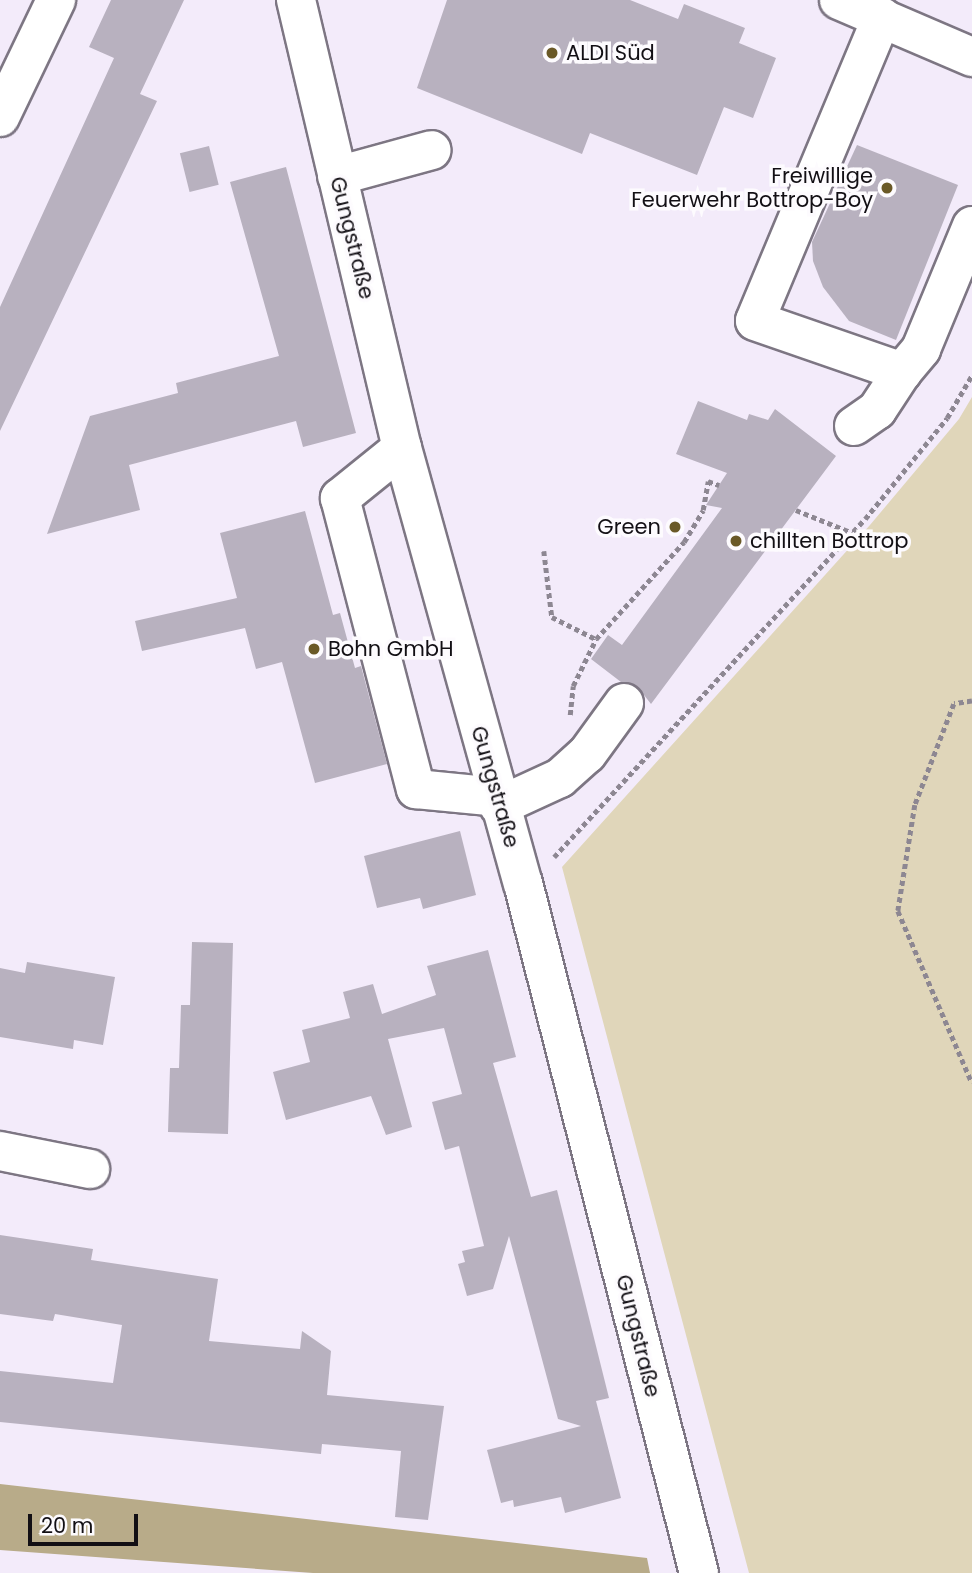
<!DOCTYPE html>
<html>
<head>
<meta charset="utf-8">
<style>
	body { margin:0 }
	#map { position:relative; width:972px; height:1573px; overflow:hidden; background:#f3ebfa; font-family:Poppins,sans-serif }
	div>[style] { position:absolute }
	[style*='--x'] { left:calc(var(--x)*1px); top:calc(var(--y)*1px); width:calc(var(--w)*1px); rotate:calc(var(--a)*1deg) }
	.green>* { inset:0; background:#e0d6ba }
	.forest>* { inset:0; background:#b8ab89 }
	.building>* { inset:0; background:#b8b1bf; transform-origin:0 0 }
	.path>* { height:4.5px; margin-top:-2.25px; transform-origin:0; background:repeating-linear-gradient(90deg,#8d8792 0 5px,transparent 0 8.5px) }
	.roads { filter:drop-shadow(2px 0 #7d7683) drop-shadow(-2px 0 #7d7683) drop-shadow(0 2px #7d7683) drop-shadow(0 -2px #7d7683) }
	.minor>* { height:38px; margin:-19px; padding:0 19px; transform-origin:19px; border-radius:19px; background:#fff }
	.dots>* { width:19px; height:19px; translate:-50% -50%; box-sizing:border-box; border:4px solid #fdfbfe; border-radius:50% }
	span { translate:-50% -50%; white-space:nowrap; text-align:center; line-height:1.15; -webkit-text-stroke:7px #fdfbfe; paint-order:stroke }
	.poi-label { font-size:21px; color:#120f14 }
	.left { translate:0 -50%; text-align:left }
	.right { translate:-100% -50%; text-align:right }
	.street-label { font-size:21px; color:#120f14 }
	.scale { position:absolute; left:28px; top:1514px; width:110px; height:32px; box-sizing:border-box; border:4px solid #120f14; border-top:0; padding-left:9px; font-size:21px; line-height:24px; white-space:nowrap; color:#120f14; -webkit-text-stroke:5px #fdfbfe; paint-order:stroke }
</style>
</head>
<body>
<div id="map">
	<div class="green">
		<div style="clip-path:polygon(972px 397px,972px 1573px,749px 1573px,562px 867px,870px 525px,959px 419px)"></div>
	</div>
	<div class="forest">
		<div style="clip-path:polygon(0 1484px,647px 1558px,650px 1573px,313px 1573px,0 1550px)"></div>
	</div>
	<div class="building">
		<div style="clip-path:polygon(111px 0,184px 0,140px 94px,157px 101px,0 431px,0 307px,114px 58px,89px 47px)"></div>
		<div style="clip-path:polygon(447px 0,630px 0,678px 19px,684px 4px,745px 28px,739px 43px,776px 58px,753px 118px,724px 107px,697px 175px,590px 133px,582px 154px,417px 88px)"></div>
		<div style="clip-path:polygon(857px 145px,958px 185px,896px 340px,849px 321px,823px 287px,813px 261px,812px 242px)"></div>
		<div style="left:209px;top:146px;width:40px;height:30px;rotate:76deg"></div>
		<div style="clip-path:polygon(286px 167px,356px 433px,303px 447px,296px 421px,129px 465px,140px 510px,47px 534px,90px 416px,178px 393px,176px 383px,279px 356px,230px 182px)"></div>
		<div style="clip-path:polygon(698px 401px,747px 420px,749px 414px,768px 420px,775px 409px,836px 456px,651px 704px,637px 686px,621px 682px,591px 659px,608px 635px,622px 645px,722px 508px,706px 505px,727px 473px,676px 454px)"></div>
		<div style="clip-path:polygon(305px 511px,333px 615px,340px 613px,355px 668px,361px 666px,387px 764px,315px 783px,282px 662px,256px 669px,245px 628px,142px 651px,135px 621px,237px 598px,220px 533px)"></div>
		<div style="clip-path:polygon(460px 831px,476px 895px,423px 909px,420px 898px,377px 908px,364px 856px)"></div>
		<div style="clip-path:polygon(192px 942px,233px 943px,228px 1134px,168px 1132px,170px 1068px,179px 1068px,181px 1005px,190px 1005px)"></div>
		<div style="clip-path:polygon(488px 950px,516px 1057px,493px 1063px,531px 1197px,557px 1190px,609px 1398px,596px 1401px,621px 1498px,565px 1513px,561px 1497px,514px 1507px,513px 1500px,501px 1503px,487px 1450px,581px 1426px,558px 1419px,509px 1236px,493px 1289px,467px 1296px,458px 1264px,465px 1262px,462px 1251px,484px 1246px,459px 1146px,445px 1150px,432px 1102px,462px 1094px,444px 1028px,388px 1039px,412px 1127px,386px 1135px,371px 1096px,286px 1120px,273px 1072px,310px 1062px,302px 1030px,350px 1018px,343px 992px,373px 984px,382px 1014px,436px 995px,427px 966px)"></div>
		<div style="clip-path:polygon(27px 962px,115px 977px,103px 1045px,74px 1040px,73px 1049px,0 1037px,0 968px,25px 973px)"></div>
		<div style="clip-path:polygon(0 1235px,93px 1249px,91px 1260px,218px 1279px,209px 1341px,300px 1349px,302px 1331px,331px 1351px,327px 1395px,444px 1406px,428px 1520px,395px 1517px,401px 1451px,322px 1444px,321px 1454px,0 1422px,0 1371px,113px 1383px,122px 1325px,55px 1314px,53px 1321px,0 1314px)"></div>
	</div>
	<div class="path">
		<div style="--x:796;--y:510;--w:61;--a:22"></div>
		<div style="--x:544;--y:551;--w:66;--a:83.1"></div>
		<div style="--x:552;--y:617;--w:49;--a:26.6"></div>
		<div style="--x:972;--y:701;--w:18;--a:171"></div>
		<div style="--x:954;--y:704;--w:108;--a:111.1"></div>
		<div style="--x:915;--y:805;--w:107;--a:99.1"></div>
		<div style="--x:898;--y:911;--w:187;--a:66.7"></div>
		<div style="--x:570;--y:715;--w:29;--a:-84"></div>
		<div style="--x:573;--y:686;--w:52;--a:-63.9"></div>
		<div style="--x:596;--y:639;--w:131;--a:-47.8"></div>
		<div style="--x:684;--y:542;--w:37;--a:-59"></div>
		<div style="--x:703;--y:510;--w:29;--a:-80"></div>
		<div style="--x:708;--y:481;--w:12;--a:20"></div>
		<div style="--x:554;--y:857;--w:459;--a:-47.4"></div>
		<div style="--x:865;--y:519;--w:130;--a:-50.9"></div>
		<div style="--x:947;--y:418;--w:50;--a:-59.8"></div>
	</div>
	<div class="roads">
		<div class="minor">
			<div style="--x:296;--y:0;--w:460;--a:76.7"></div>
			<div style="--x:402;--y:448;--w:452;--a:74.5"></div>
			<div style="--x:523;--y:883;--w:712;--a:75.69"></div>
			<div style="--x:839;--y:0;--w:145;--a:23.2"></div>
			<div style="--x:882;--y:17;--w:329;--a:112.7"></div>
			<div style="--x:755;--y:321;--w:156;--a:19.1"></div>
			<div style="--x:902;--y:372;--w:30;--a:-50"></div>
			<div style="--x:921;--y:349;--w:133;--a:-67.5"></div>
			<div style="--x:0;--y:117;--w:130;--a:-64.4"></div>
			<div style="--x:337;--y:176;--w:98;--a:-15.3"></div>
			<div style="--x:854;--y:426;--w:28;--a:-35"></div>
			<div style="--x:877;--y:410;--w:45;--a:-56.7"></div>
			<div style="--x:402;--y:448;--w:80;--a:141.1"></div>
			<div style="--x:340;--y:498;--w:301;--a:75.4"></div>
			<div style="--x:416;--y:789;--w:81;--a:5.6"></div>
			<div style="--x:499;--y:806;--w:67;--a:-24.7"></div>
			<div style="--x:560;--y:778;--w:36;--a:-42"></div>
			<div style="--x:587;--y:754;--w:63;--a:-54"></div>
			<div style="--x:0;--y:1151;--w:92;--a:11.3"></div>
		</div>
	</div>
	<div class="dots">
		<div style="left:552px;top:53px;background:#6a5927"></div>
		<div style="left:887px;top:188px;background:#6a5927"></div>
		<div style="left:675px;top:527px;background:#6a5927"></div>
		<div style="left:736px;top:541px;background:#6a5927"></div>
		<div style="left:314px;top:649px;background:#6a5927"></div>
	</div>
	<div class="poi-label">
		<span class="left" style="left:566px;top:53px">ALDI Süd</span>
		<span class="right" style="left:873px;top:188px">Freiwillige<br>Feuerwehr Bottrop-Boy</span>
		<span class="right" style="left:661px;top:527px">Green</span>
		<span class="left" style="left:750px;top:541px">chillten Bottrop</span>
		<span class="left" style="left:328px;top:649px">Bohn GmbH</span>
	</div>
	<div class="street-label">
		<span style="left:352px;top:238px;rotate:76deg">Gungstraße</span>
		<span style="left:495px;top:787px;rotate:74deg">Gungstraße</span>
		<span style="left:638px;top:1336px;rotate:76deg">Gungstraße</span>
	</div>
	<div class="scale">20 m</div>
</div>
</body>
</html>
